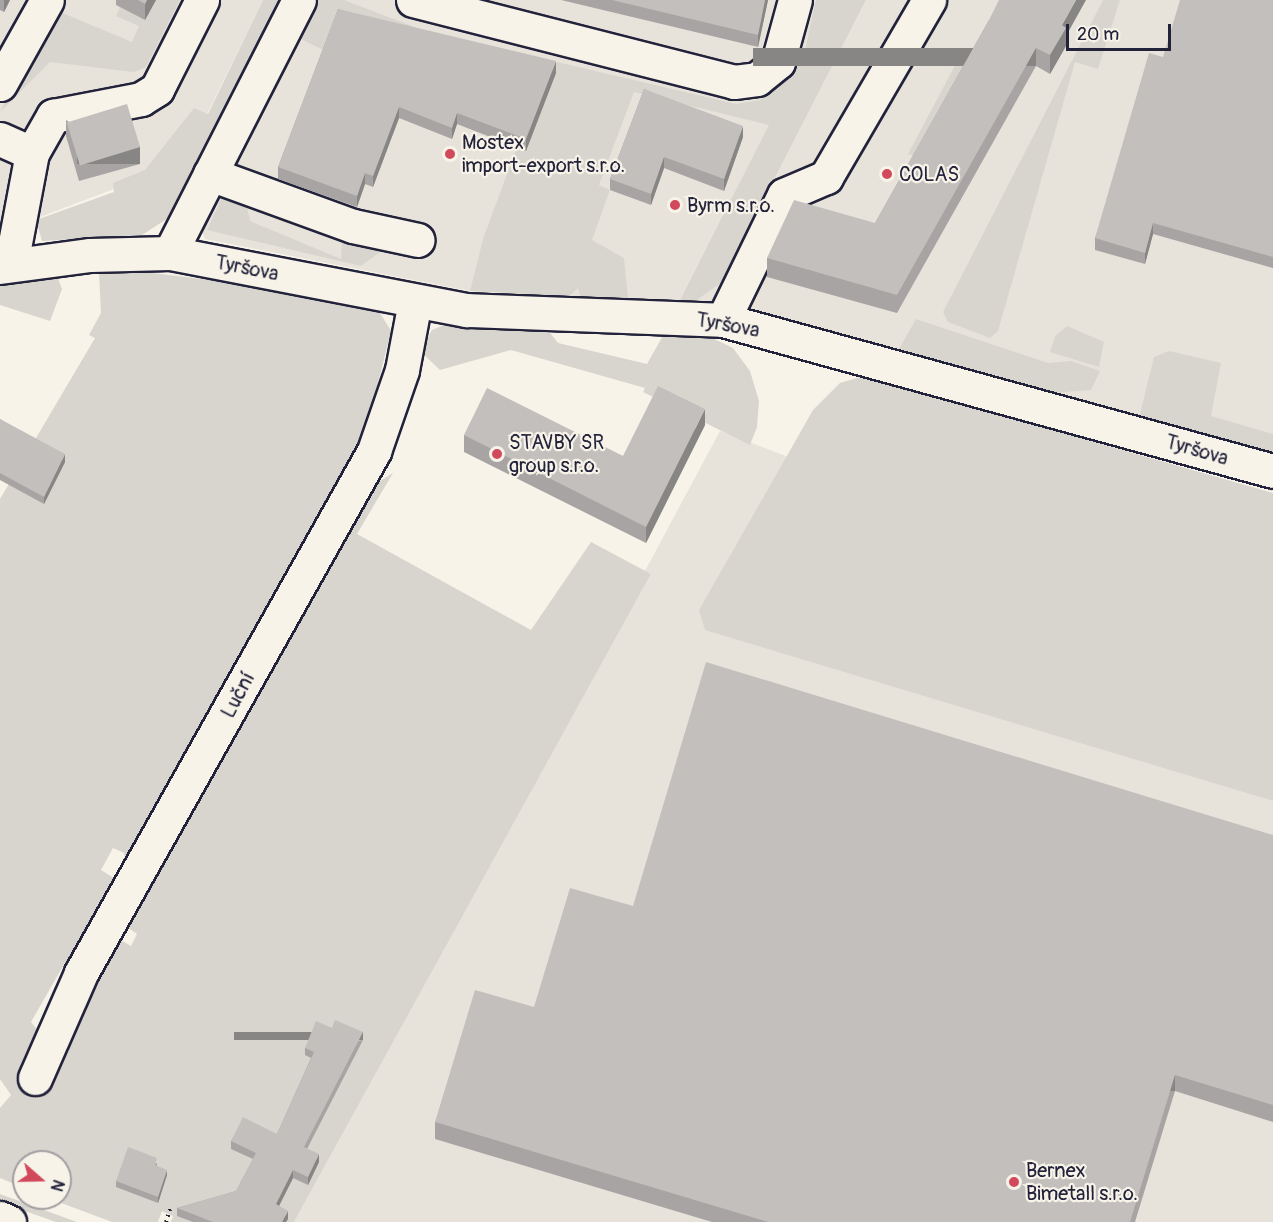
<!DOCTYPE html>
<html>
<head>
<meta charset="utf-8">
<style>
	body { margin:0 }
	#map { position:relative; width:1273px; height:1222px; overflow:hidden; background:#f7f3e8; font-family:Pangolin,sans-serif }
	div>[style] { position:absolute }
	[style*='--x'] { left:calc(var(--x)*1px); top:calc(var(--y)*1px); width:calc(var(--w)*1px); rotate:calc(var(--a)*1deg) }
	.built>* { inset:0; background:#e7e3db }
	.green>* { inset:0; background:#d8d5cf }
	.path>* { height:4px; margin-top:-2px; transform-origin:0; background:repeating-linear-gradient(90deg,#22223b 0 1.5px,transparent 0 6px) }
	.roads { filter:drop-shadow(2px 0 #22223b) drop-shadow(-2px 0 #22223b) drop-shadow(0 2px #22223b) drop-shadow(0 -2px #22223b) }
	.minor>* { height:33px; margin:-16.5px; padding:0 16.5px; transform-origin:16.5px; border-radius:16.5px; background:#f7f3e8 }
	.wall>* { inset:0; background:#a7a4a3 }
	.shaded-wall>* { inset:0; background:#888684; transform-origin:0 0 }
	.building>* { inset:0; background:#c2bfbd; transform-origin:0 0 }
	.dots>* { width:16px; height:16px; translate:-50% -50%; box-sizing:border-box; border:3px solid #f7f3e8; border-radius:50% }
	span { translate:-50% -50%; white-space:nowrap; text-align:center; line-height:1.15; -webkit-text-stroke:4.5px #f7f3e8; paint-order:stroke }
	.poi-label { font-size:20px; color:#22223b }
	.left { translate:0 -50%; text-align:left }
	.street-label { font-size:20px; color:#22223b }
	.north { position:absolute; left:12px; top:1150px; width:60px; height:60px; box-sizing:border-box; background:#f7f3e8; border:2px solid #a29fa3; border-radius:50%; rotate:110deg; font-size:16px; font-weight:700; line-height:24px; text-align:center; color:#22223b }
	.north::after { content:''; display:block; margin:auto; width:21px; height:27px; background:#d1495b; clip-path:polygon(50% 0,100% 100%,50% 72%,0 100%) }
	.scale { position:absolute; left:1066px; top:24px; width:105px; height:27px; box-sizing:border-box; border:3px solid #22223b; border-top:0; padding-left:8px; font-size:18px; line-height:21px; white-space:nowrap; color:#22223b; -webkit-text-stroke:4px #f7f3e8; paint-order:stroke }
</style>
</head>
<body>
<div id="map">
	<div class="built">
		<div style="clip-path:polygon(0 0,263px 0,183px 163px,0 232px)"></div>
		<div style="clip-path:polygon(311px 0,835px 0,679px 302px,470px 291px,205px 239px,200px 226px)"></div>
		<div style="clip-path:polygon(866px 0,1273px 0,1273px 457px,899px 349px,697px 300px,721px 283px)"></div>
		<div style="clip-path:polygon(720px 431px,786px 456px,740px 639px,1273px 801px,1273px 1222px,294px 1222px,651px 574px,645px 571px)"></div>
	</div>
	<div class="green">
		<div style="clip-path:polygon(156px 0,180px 0,146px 67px,134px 72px,50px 62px,0 112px,53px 9px,132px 42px,139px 26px,116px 16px,120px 7px,145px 20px)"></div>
		<div style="clip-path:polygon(263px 0,289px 0,173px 215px,142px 235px,42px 241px,36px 220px,114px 192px,113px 183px,145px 170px,194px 108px,208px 114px)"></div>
		<div style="clip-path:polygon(315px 0,344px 0,425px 31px,736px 104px,760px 100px,778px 88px,805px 50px,816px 0,866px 0,721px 283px,697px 300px,679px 302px,769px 125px,634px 92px,599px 185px,610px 190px,592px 240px,624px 258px,628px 298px,581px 297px,578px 288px,569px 296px,470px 291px,483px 239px,517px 147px,526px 151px,297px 37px)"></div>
		<div style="clip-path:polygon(1103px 0,1120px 0,1098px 69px,1075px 62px,998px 331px,990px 338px,948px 322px,943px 312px)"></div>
		<div style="clip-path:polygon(961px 54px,975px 63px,915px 156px,908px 154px)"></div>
		<div style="clip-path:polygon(223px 195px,245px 196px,250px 221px,341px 259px,342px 239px,388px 246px,361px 266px,207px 230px)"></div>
		<div style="clip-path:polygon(evenodd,119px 269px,319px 293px,377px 308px,391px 331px,368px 423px,276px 604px,77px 964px,67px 959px,31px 1022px,41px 1035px,112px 935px,131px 946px,137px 934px,120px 922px,372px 486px,393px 473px,357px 534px,531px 630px,591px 542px,651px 574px,294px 1222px,171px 1222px,173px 1216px,162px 1211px,158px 1222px,112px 1222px,48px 1198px,60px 1198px,60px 1162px,24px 1162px,24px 1188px,0 1178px,0 1108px,11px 1095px,0 1079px,0 499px,95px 338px,89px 335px,101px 313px,99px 273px,119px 269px,113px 848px,124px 853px,127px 865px,117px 880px,101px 870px,113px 848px)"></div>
		<div style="clip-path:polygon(57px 276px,62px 289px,50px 321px,0 305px,0 286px)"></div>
		<div style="clip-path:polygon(916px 319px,1048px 363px,1071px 361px,1100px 371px,1091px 390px,1051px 393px,899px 349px)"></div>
		<div style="clip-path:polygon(442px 326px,547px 329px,558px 343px,647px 364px,665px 332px,710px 337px,733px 348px,750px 371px,759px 401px,757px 427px,750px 445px,643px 392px,645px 388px,511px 350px,440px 370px,421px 352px,432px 330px)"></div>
		<div style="clip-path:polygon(1067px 326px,1104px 342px,1099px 367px,1050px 352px,1055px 336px)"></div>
		<div style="clip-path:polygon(1169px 351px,1221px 363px,1211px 416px,1273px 434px,1273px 457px,1139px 418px,1154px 357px)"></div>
		<div style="clip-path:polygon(864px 376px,1273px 493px,1273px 801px,705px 630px,699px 610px,813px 410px,840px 383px)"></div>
		<div style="clip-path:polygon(0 1194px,77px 1222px,56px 1222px,14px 1207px,0 1201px)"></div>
	</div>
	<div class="path">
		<div style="--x:166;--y:1222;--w:16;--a:-72"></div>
	</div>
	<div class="roads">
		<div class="minor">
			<div style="--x:413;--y:0;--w:331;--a:14.3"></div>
			<div style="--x:734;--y:82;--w:23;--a:-7"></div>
			<div style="--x:757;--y:79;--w:27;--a:-39"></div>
			<div style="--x:778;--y:62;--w:64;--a:-74.7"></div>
			<div style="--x:0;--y:84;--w:96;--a:-60.8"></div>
			<div style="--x:0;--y:139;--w:35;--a:24"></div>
			<div style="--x:32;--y:153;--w:43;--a:-60.4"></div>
			<div style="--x:53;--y:116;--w:90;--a:-10.9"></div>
			<div style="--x:141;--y:99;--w:19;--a:-32"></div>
			<div style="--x:157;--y:89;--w:100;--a:-63.2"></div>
			<div style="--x:210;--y:174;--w:152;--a:20"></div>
			<div style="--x:353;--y:226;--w:66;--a:12.2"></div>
			<div style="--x:170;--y:253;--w:284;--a:-63"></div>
			<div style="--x:11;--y:264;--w:113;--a:-79.3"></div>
			<div style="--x:0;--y:267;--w:91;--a:-7.6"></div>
			<div style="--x:90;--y:255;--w:80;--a:-1.4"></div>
			<div style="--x:170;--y:253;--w:302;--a:10.9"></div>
			<div style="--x:467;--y:310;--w:256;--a:2.2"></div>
			<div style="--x:723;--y:320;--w:570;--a:15.35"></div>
			<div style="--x:723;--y:320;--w:139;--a:-64"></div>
			<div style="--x:784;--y:195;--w:46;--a:-23.2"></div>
			<div style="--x:826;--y:177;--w:205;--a:-59.8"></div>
			<div style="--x:35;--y:1078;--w:115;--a:-66.3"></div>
			<div style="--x:81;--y:973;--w:599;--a:-60.69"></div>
			<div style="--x:374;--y:451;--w:86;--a:-70.9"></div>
			<div style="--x:402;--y:370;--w:70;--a:-79.3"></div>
			<div style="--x:0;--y:1218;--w:10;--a:24"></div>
		</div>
	</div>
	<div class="wall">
		<div style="clip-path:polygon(0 0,10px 0,4px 12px,0 10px)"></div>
		<div style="clip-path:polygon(116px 0,156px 0,145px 20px,116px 5px)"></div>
		<div style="clip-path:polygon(561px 0,768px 0,758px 47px)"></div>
		<div style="clip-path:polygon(1273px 0,1273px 268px,1153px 234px,1145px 264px,1095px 250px,1095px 238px,1163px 57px)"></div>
		<div style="clip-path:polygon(338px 9px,556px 73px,526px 151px,457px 124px,452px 139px,399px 118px,373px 187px,365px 184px,357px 207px,278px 179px,278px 167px)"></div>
		<div style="clip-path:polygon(989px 20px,1066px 36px,1066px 46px,1050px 74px,1036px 66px,897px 313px,767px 277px,767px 258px,875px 223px)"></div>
		<div style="clip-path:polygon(644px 89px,743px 137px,724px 191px,664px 168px,651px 205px,610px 190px,610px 179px)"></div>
		<div style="clip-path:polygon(66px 120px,140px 164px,79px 181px,66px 136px)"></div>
		<div style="clip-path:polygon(0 419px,65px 462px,44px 504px,0 480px)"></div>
		<div style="clip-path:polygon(705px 425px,646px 543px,464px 452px,464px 435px,623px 456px)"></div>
		<div style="clip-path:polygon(1273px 835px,1273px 1122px,1175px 1091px,1135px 1222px,712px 1222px,435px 1139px,435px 1122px,534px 1007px,633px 906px)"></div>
		<div style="clip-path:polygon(363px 1040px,307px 1149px,319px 1162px,308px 1185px,293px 1178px,279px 1206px,288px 1219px,286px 1222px,193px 1222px,177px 1216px,177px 1208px,236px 1191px,253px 1159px,231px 1149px,231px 1141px,277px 1134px,311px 1058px,305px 1055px,305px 1048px)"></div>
		<div style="clip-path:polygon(157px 1163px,157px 1166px,167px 1175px,158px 1203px,116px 1187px,116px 1181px)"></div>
	</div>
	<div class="shaded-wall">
		<div style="clip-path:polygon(4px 0,10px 0,4px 12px)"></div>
		<div style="clip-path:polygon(147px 0,156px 0,145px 20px,145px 4px)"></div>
		<div style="clip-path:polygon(765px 0,768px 0,758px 47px,758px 35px)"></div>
		<div style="clip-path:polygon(1076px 0,1086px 0,1066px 36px,1066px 46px,1050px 74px,1050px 55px,1062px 25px)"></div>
		<div style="left:1036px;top:48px;width:18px;height:283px;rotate:90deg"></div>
		<div style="clip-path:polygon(556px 61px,556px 73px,526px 151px,526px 139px)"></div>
		<div style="clip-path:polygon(399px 107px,399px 118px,373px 187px,373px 176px)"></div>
		<div style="clip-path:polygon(457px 113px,457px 124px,452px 139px,452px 128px)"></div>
		<div style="clip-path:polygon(743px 126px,743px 137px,724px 191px,724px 179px)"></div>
		<div style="left:140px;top:147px;width:17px;height:63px;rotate:90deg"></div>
		<div style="clip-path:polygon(664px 157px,664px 168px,651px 205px,651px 194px)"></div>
		<div style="clip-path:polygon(365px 173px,365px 184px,357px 207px,357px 196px)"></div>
		<div style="clip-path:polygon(1153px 223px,1153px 234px,1145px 264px,1145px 253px)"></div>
		<div style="clip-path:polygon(705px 409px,705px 425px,646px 543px,646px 527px)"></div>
		<div style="clip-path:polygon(65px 454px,65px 462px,44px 504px,44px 497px)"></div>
		<div style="left:363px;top:1032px;width:8px;height:129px;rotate:90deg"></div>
		<div style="left:1175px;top:1075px;width:16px;height:154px;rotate:90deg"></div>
		<div style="clip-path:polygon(319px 1154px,319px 1162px,308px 1185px,308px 1177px)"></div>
		<div style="clip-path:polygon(167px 1170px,167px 1175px,158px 1203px,158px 1197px)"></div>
		<div style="clip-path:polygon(293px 1170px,293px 1178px,276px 1212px,276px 1204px)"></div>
		<div style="clip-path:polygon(288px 1211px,288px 1219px,286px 1222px,282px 1222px)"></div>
	</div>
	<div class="building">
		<div style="clip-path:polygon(138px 0,147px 0,145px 4px)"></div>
		<div style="clip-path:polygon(612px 0,765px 0,758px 35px)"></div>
		<div style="clip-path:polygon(999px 0,1076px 0,1062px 25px,1066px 28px,1050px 55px,1036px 48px,897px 295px,767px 258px,794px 200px,875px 223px,989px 20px)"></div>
		<div style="clip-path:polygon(1180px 0,1273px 0,1273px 257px,1153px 223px,1145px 253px,1095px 238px,1149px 53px,1163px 57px)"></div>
		<div style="clip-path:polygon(338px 9px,556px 61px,526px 139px,457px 113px,452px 128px,399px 107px,373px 176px,365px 173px,357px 196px,278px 167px)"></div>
		<div style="clip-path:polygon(644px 89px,743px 126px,724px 179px,664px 157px,651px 194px,610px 179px)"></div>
		<div style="left:127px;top:104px;width:45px;height:63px;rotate:73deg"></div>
		<div style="clip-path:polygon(658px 386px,705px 409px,646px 527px,464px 435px,487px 388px,623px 456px)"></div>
		<div style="clip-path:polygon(0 419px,65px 454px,44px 497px,0 473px)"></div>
		<div style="clip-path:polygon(706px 662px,1273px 835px,1273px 1105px,1175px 1075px,1130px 1222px,768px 1222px,435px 1122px,475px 990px,534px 1007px,570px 888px,633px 906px)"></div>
		<div style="clip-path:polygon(335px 1020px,363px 1032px,304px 1147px,319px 1154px,308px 1177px,293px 1170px,276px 1204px,288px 1211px,282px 1222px,213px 1222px,177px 1208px,236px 1191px,256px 1153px,231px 1141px,243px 1117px,277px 1134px,314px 1052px,305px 1048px,316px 1021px,332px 1028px)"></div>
		<div style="clip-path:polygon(128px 1147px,157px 1158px,155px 1165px,167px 1170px,158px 1197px,116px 1181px)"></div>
	</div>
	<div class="dots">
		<div style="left:450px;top:154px;background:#d1495b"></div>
		<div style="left:887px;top:174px;background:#d1495b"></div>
		<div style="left:675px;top:205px;background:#d1495b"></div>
		<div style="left:497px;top:454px;background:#d1495b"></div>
		<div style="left:1014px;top:1182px;background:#d1495b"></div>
	</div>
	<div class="poi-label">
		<span class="left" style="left:462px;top:154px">Mostex<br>import-export s.r.o.</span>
		<span class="left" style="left:899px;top:174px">COLAS</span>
		<span class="left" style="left:687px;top:205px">Byrm s.r.o.</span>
		<span class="left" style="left:509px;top:454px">STAVBY SR<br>group s.r.o.</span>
		<span class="left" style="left:1026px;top:1182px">Bernex<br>Bimetall s.r.o.</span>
	</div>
	<div class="street-label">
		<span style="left:247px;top:268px;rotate:11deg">Tyršova</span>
		<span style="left:728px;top:325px;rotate:10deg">Tyršova</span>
		<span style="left:1197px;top:450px;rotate:16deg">Tyršova</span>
		<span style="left:238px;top:695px;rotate:-62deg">Luční</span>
	</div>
	<div class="north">N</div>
	<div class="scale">20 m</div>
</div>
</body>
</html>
